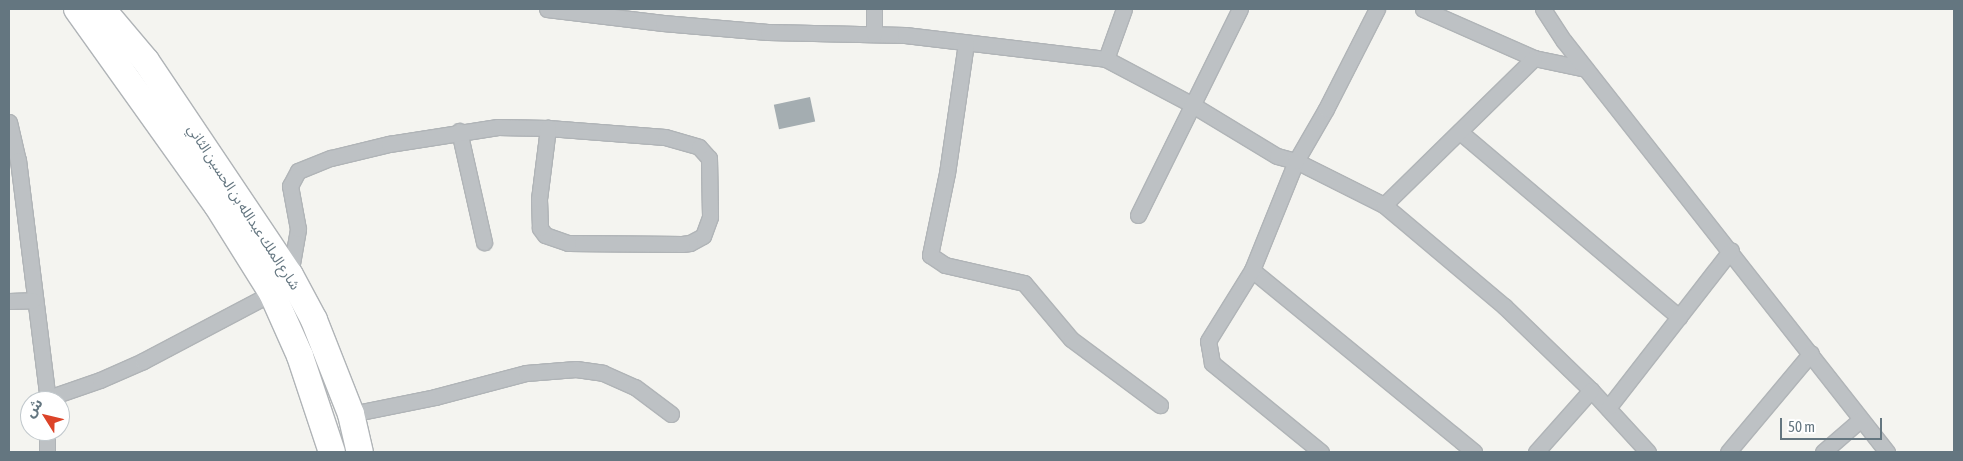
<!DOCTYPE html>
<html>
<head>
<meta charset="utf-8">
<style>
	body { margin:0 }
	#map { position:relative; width:1963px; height:461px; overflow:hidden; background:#f4f4f0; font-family:"Asap Condensed","Noto Sans Arabic",sans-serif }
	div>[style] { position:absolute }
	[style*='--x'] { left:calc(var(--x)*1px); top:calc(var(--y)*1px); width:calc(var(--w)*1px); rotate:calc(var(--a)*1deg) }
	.building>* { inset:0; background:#a4adb1; transform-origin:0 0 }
	.roads { filter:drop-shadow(1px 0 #b0b4b7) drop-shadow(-1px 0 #b0b4b7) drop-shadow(0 1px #b0b4b7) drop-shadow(0 -1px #b0b4b7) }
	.street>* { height:15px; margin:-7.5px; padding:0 7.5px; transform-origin:7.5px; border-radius:7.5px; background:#bdc1c4 }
	.highway>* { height:26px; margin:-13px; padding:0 13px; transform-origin:13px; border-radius:13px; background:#fff }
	span { translate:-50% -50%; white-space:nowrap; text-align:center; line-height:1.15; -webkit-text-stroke:5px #fff; paint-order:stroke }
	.street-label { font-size:14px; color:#647680 }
	.frame { position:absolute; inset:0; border:10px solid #647680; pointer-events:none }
	.north { position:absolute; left:20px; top:391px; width:50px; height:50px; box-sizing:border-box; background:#fff; border:1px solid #c1c8cc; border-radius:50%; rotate:306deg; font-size:14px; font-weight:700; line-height:20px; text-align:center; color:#647680 }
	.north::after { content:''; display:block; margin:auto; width:18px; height:22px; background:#dc4328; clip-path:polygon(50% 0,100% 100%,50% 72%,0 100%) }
	.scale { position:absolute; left:1780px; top:418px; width:102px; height:22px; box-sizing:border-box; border:2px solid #647680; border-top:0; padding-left:6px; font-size:15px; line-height:18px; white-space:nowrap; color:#647680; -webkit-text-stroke:4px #fff; paint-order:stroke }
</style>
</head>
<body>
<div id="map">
	<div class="building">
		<div style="left:810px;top:97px;width:25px;height:37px;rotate:78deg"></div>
	</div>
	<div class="roads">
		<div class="street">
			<div style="--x:547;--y:9;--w:117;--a:6.9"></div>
			<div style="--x:663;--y:23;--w:105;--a:4.9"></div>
			<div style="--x:768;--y:32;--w:137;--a:1.3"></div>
			<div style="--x:905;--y:35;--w:202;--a:6.8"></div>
			<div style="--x:1106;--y:59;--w:96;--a:27.9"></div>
			<div style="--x:1191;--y:104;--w:100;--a:31.2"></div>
			<div style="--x:1277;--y:156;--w:20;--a:15"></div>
			<div style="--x:1296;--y:161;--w:98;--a:26.6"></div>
			<div style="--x:1384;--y:205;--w:157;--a:40.1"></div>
			<div style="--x:1504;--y:306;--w:121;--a:44"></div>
			<div style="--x:1591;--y:390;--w:84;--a:47.4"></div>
			<div style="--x:1423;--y:9;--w:121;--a:23.8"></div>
			<div style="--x:1534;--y:58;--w:53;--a:11.9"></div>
			<div style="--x:1543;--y:9;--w:38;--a:57"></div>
			<div style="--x:1564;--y:41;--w:523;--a:51.84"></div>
			<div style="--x:874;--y:34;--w:25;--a:-90"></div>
			<div style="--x:966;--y:43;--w:131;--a:98.3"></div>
			<div style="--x:947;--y:173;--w:84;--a:101.7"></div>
			<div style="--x:930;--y:255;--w:18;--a:34"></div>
			<div style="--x:945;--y:265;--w:81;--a:12.8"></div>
			<div style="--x:1024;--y:283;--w:73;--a:50"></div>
			<div style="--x:1071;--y:339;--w:111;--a:36.6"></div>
			<div style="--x:1106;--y:59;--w:53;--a:-70.2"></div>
			<div style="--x:9;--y:122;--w:39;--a:77"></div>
			<div style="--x:18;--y:160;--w:243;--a:82.9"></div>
			<div style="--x:459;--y:131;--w:114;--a:77.3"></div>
			<div style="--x:1460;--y:132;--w:287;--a:40.2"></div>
			<div style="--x:1384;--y:205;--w:210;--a:-44.4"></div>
			<div style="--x:1138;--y:215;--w:230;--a:-63.7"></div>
			<div style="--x:1252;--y:270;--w:287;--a:39.3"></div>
			<div style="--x:290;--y:275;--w:47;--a:-80.1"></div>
			<div style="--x:298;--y:229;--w:44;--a:-100.5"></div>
			<div style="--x:290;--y:186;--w:17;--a:-62"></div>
			<div style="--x:298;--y:171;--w:35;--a:-22"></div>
			<div style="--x:331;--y:158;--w:60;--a:-13.6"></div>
			<div style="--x:389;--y:144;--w:110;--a:-8.9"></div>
			<div style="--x:498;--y:127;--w:50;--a:1.1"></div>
			<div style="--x:548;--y:128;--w:117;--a:4.4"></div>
			<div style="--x:665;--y:137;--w:35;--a:16"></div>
			<div style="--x:699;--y:147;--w:15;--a:48"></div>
			<div style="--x:709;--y:158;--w:59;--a:89"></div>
			<div style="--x:710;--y:217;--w:20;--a:110"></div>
			<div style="--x:703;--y:236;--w:15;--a:152"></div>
			<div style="--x:690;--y:243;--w:8;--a:173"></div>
			<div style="--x:682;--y:244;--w:114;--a:-179.5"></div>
			<div style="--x:568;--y:243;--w:24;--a:-161"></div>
			<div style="--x:545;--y:235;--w:9;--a:-126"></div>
			<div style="--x:540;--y:228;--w:29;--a:-92"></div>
			<div style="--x:539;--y:199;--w:72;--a:-82.8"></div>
			<div style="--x:9;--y:301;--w:24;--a:-2"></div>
			<div style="--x:48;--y:398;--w:55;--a:-19.1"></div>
			<div style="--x:100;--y:380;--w:47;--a:-23.8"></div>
			<div style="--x:143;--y:361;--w:146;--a:-27.8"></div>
			<div style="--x:1608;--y:408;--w:200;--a:-52.1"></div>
			<div style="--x:351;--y:414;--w:86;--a:-11.4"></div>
			<div style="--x:435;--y:397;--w:94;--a:-14.8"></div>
			<div style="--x:526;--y:373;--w:50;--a:-4.6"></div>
			<div style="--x:576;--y:369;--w:27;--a:8"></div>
			<div style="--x:603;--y:373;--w:35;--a:24"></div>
			<div style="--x:635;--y:387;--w:45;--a:36.9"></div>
			<div style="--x:47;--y:452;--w:21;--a:-90"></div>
			<div style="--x:1321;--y:452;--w:141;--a:-140.8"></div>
			<div style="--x:1212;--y:363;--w:22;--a:-100"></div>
			<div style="--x:1208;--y:341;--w:84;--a:-58.2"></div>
			<div style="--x:1252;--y:270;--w:118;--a:-68"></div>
			<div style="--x:1296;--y:161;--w:60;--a:-60"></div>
			<div style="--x:1326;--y:109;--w:112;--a:-63"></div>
			<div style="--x:1536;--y:452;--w:83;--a:-48.4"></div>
			<div style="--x:1728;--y:452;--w:129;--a:-50"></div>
			<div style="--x:1823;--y:452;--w:49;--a:-40.9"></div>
		</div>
		<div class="highway">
			<div style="--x:77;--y:9;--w:241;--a:54.5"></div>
			<div style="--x:217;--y:205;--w:104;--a:58"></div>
			<div style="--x:272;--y:293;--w:69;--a:66"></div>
			<div style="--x:300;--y:356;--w:101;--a:71.6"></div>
			<div style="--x:102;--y:9;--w:68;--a:49.8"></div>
			<div style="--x:146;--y:61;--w:258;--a:56.1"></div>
			<div style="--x:290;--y:275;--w:51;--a:61.9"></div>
			<div style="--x:314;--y:320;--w:101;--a:68.5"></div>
			<div style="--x:351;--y:414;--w:39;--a:77"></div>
		</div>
	</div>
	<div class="street-label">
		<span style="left:244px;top:207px;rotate:57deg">شارع الملك عبدالله بن الحسين الثاني</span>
	</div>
	<div class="frame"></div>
	<div class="north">ش</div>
	<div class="scale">50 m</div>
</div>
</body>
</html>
